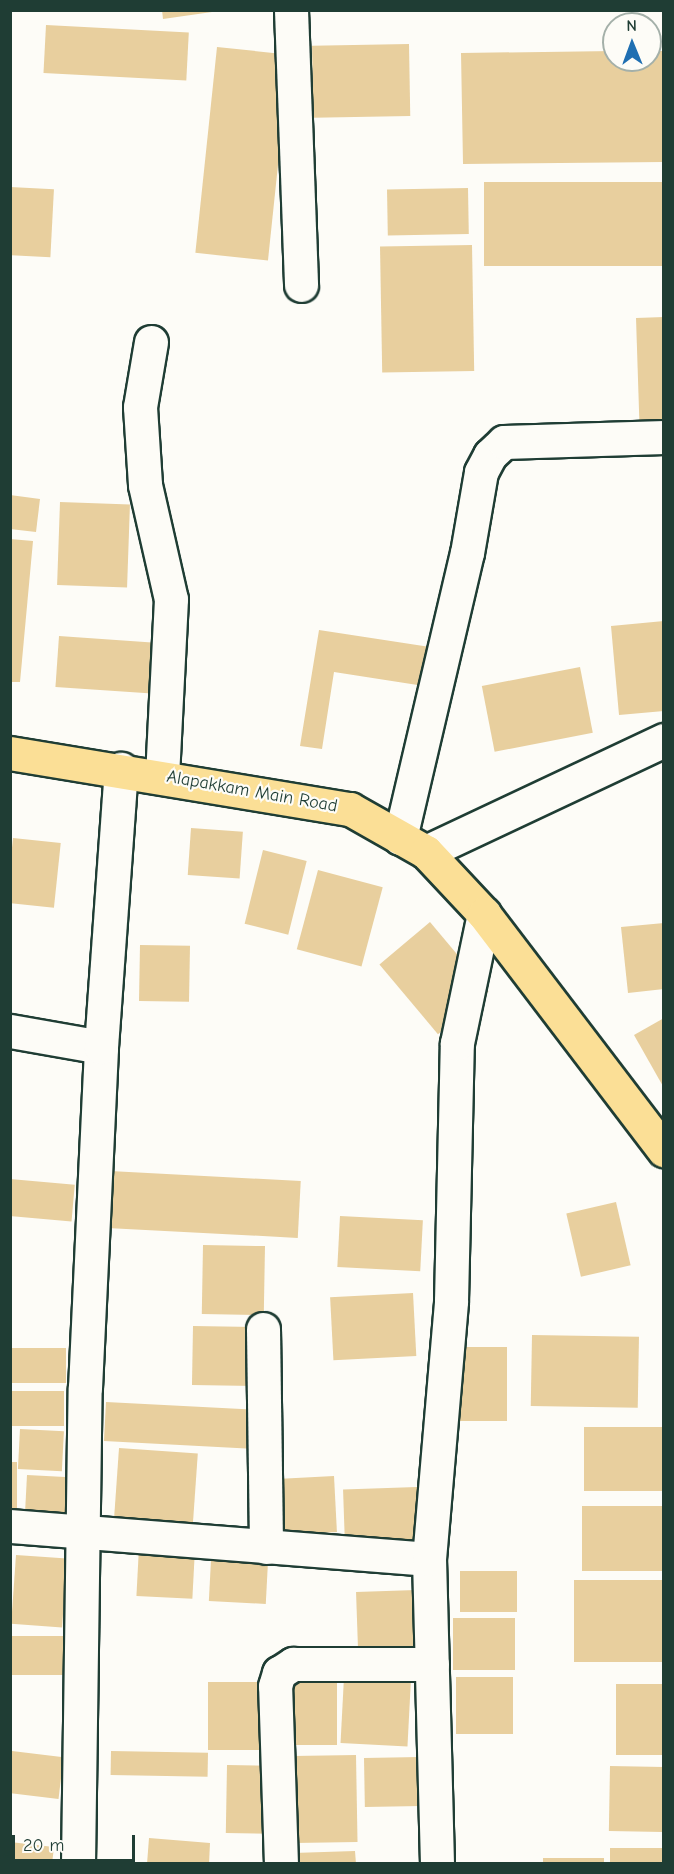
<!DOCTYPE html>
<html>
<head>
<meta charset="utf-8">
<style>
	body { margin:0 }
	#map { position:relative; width:674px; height:1874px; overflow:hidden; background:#fdfcf7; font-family:"Comic Neue",sans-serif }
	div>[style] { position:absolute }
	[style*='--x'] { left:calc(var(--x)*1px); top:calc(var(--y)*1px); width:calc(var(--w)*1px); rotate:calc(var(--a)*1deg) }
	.building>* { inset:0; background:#e8cf9e; transform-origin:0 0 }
	.roads { filter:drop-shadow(2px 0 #1f3d34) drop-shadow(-2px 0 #1f3d34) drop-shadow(0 2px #1f3d34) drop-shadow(0 -2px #1f3d34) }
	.minor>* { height:33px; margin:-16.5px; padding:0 16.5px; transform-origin:16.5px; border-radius:16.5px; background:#fdfcf7 }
	.major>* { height:33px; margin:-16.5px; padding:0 16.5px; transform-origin:16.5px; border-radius:16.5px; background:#fbdf96 }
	span { translate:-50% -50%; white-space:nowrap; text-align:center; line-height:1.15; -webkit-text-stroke:4.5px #fdfcf7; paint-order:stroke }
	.street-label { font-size:18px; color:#1f3d34 }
	.frame { position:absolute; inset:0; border:12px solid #1f3d34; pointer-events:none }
	.north { position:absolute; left:602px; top:12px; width:60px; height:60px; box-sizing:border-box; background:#fdfcf7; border:2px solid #a4b0a9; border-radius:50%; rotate:359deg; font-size:16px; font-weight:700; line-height:24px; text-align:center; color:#1f3d34 }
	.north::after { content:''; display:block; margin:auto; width:21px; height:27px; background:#1f6fb2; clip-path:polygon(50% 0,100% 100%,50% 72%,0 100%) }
	.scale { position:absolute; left:12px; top:1835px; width:123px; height:27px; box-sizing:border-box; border:3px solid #1f3d34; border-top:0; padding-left:8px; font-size:18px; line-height:21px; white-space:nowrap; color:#1f3d34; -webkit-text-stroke:4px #fdfcf7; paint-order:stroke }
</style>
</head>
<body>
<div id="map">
	<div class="building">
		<div style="clip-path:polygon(162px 10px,212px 10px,212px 12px,163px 19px)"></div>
		<div style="left:46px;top:25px;width:143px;height:48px;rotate:3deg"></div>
		<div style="left:409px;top:44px;width:72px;height:97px;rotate:89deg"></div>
		<div style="left:217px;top:47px;width:73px;height:207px;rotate:6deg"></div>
		<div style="clip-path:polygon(614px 51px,614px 60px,650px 60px,650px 51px,664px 51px,664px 162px,463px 164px,461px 53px)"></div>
		<div style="left:664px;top:182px;width:84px;height:180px;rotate:90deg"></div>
		<div style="left:10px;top:187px;width:44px;height:68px;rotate:3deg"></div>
		<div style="left:468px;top:188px;width:46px;height:81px;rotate:89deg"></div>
		<div style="left:472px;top:245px;width:126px;height:92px;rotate:89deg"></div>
		<div style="clip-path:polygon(664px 317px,664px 441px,640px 441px,636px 318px)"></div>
		<div style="clip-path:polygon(10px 495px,40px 499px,36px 532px,10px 529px)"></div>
		<div style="left:60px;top:502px;width:70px;height:83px;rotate:2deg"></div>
		<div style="clip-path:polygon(10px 539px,33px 541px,20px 682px,10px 682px)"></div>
		<div style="clip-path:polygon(664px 621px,664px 711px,619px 715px,611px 626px)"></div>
		<div style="clip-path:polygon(319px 630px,430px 647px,424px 686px,334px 672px,322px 749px,300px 746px)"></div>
		<div style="left:59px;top:636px;width:93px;height:51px;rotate:4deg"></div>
		<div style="left:580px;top:667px;width:67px;height:100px;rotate:79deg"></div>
		<div style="left:191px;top:828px;width:52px;height:47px;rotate:4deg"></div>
		<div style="left:13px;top:838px;width:48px;height:65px;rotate:6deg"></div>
		<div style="left:263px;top:850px;width:45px;height:76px;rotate:14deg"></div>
		<div style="left:318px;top:870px;width:67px;height:82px;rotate:15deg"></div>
		<div style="left:430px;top:922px;width:91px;height:66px;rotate:50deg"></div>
		<div style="clip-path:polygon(664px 923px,664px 989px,628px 993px,621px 927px)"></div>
		<div style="left:140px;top:945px;width:50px;height:56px;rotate:1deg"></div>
		<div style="clip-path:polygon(664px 1018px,664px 1088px,634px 1035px)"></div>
		<div style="left:110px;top:1171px;width:191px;height:57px;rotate:3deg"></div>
		<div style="left:10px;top:1179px;width:65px;height:37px;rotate:5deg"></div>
		<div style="left:616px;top:1202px;width:65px;height:51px;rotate:77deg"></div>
		<div style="left:340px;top:1216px;width:83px;height:51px;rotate:3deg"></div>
		<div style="left:203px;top:1245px;width:62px;height:69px;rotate:1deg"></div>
		<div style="left:413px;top:1293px;width:63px;height:83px;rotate:87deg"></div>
		<div style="left:193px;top:1326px;width:62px;height:59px;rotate:1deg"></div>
		<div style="left:532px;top:1335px;width:107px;height:71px;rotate:1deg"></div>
		<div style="left:459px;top:1347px;width:48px;height:74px"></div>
		<div style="left:10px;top:1348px;width:56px;height:35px"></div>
		<div style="left:10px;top:1391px;width:54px;height:35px"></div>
		<div style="left:106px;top:1402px;width:152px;height:39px;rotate:3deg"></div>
		<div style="left:584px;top:1427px;width:80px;height:64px"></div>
		<div style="left:20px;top:1429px;width:44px;height:40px;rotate:3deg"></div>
		<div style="left:119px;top:1448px;width:79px;height:79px;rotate:4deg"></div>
		<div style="left:10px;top:1462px;width:7px;height:49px"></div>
		<div style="left:27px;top:1475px;width:43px;height:39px;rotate:3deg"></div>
		<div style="left:334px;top:1476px;width:56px;height:62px;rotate:87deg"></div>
		<div style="left:417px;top:1487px;width:55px;height:74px;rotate:88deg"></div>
		<div style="left:582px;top:1506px;width:82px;height:65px"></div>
		<div style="left:139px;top:1547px;width:56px;height:49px;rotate:3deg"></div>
		<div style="left:16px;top:1555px;width:51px;height:69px;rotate:4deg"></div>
		<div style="left:211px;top:1560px;width:57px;height:41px;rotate:3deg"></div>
		<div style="left:460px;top:1571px;width:57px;height:41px"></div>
		<div style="left:574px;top:1580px;width:90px;height:82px"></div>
		<div style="left:416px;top:1590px;width:68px;height:60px;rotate:88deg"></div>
		<div style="left:453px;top:1618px;width:62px;height:52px"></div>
		<div style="left:10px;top:1636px;width:56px;height:39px"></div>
		<div style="left:344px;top:1677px;width:67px;height:66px;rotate:3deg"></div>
		<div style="left:456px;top:1677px;width:57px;height:57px"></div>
		<div style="left:286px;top:1681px;width:51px;height:64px"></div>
		<div style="left:208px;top:1682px;width:56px;height:68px"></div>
		<div style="left:616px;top:1684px;width:48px;height:71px"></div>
		<div style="left:12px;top:1751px;width:52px;height:42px;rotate:7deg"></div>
		<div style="left:111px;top:1751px;width:97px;height:24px;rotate:1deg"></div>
		<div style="left:356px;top:1755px;width:87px;height:63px;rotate:89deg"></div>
		<div style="left:420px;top:1757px;width:49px;height:56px;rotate:89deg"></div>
		<div style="left:227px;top:1765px;width:45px;height:68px;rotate:1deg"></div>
		<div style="left:610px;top:1766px;width:54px;height:65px;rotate:1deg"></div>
		<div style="clip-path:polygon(149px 1838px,210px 1843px,209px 1864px,147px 1864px)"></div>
		<div style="clip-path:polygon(10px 1842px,54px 1847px,52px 1864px,10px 1864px)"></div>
		<div style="left:610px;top:1848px;width:54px;height:16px"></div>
		<div style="clip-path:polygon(355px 1851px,356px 1864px,293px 1864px,293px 1853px)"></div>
		<div style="left:543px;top:1858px;width:61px;height:6px"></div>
	</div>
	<div class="roads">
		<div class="minor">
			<div style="--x:291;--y:10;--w:275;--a:87.9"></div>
			<div style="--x:151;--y:342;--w:66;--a:99.6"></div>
			<div style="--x:140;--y:407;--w:78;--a:86.3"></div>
			<div style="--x:145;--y:485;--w:117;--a:77.2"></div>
			<div style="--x:171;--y:599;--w:178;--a:92.9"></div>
			<div style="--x:400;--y:838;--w:293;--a:-76.8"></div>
			<div style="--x:467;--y:553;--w:82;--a:-80.2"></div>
			<div style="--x:481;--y:472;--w:19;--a:-62"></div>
			<div style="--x:490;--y:455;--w:19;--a:-43"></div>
			<div style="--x:504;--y:442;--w:160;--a:-1.8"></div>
			<div style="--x:426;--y:852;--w:263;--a:-25.2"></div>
			<div style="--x:10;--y:1031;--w:92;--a:10"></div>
			<div style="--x:263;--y:1329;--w:218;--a:89.2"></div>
			<div style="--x:10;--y:1526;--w:420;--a:4.5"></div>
			<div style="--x:78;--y:1864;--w:476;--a:-89.2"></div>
			<div style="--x:85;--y:1388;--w:341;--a:-87.3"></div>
			<div style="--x:101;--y:1047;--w:279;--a:-85.9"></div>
			<div style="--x:281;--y:1864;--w:178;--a:-91.9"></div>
			<div style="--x:275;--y:1686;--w:14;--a:-73"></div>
			<div style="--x:279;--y:1673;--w:17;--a:-33"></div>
			<div style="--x:293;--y:1664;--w:139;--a:0"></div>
			<div style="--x:437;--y:1864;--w:305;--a:-91.5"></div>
			<div style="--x:429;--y:1559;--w:259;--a:-85.1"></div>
			<div style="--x:451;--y:1301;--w:258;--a:-88.7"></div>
			<div style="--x:457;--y:1043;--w:132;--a:-78.2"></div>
		</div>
		<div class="major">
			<div style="--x:10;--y:753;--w:345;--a:9.4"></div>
			<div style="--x:350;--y:809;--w:87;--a:29.5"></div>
			<div style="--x:426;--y:852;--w:85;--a:46.9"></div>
			<div style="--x:484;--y:914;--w:297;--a:52.7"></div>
		</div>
	</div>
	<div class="street-label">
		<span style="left:252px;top:792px;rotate:10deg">Alapakkam Main Road</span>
	</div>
	<div class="frame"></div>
	<div class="north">N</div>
	<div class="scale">20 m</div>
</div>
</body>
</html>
